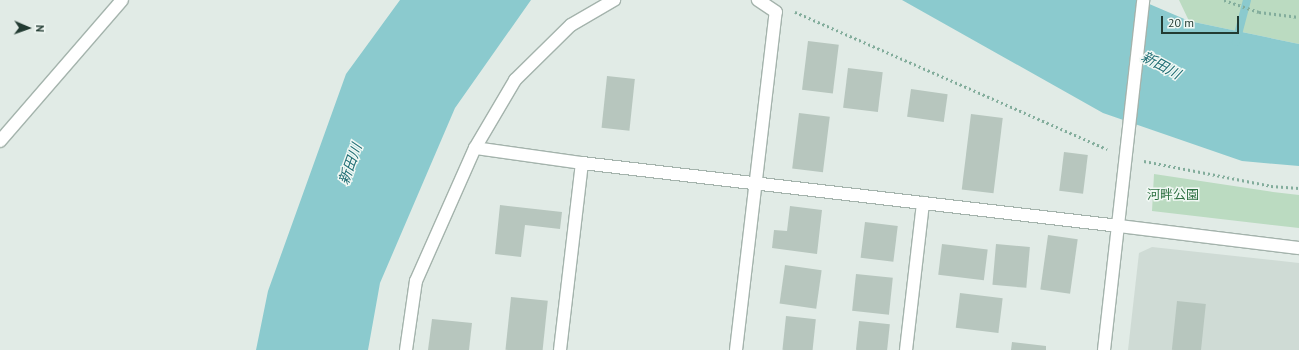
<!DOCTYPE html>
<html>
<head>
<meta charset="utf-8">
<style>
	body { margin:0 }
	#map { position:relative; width:1299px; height:350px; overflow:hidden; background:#e1ebe6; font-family:"PT Sans","Noto Sans JP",sans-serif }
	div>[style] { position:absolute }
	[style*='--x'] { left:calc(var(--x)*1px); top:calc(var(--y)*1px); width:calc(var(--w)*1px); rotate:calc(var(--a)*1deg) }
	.built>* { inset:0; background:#cfdbd5 }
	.green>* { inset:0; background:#bbdbc1 }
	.water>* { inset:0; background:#8bcace }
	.stream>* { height:8px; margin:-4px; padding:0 4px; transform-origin:4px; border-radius:4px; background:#8bcace }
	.building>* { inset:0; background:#b7c6be; transform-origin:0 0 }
	.path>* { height:2.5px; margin-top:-1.25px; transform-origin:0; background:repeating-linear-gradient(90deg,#83ad9c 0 2px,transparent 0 5px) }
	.roads { filter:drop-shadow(1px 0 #a4b3ac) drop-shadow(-1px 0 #a4b3ac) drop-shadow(0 1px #a4b3ac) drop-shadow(0 -1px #a4b3ac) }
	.street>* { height:12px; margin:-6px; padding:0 6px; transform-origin:6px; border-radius:6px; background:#fff }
	.secondary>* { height:12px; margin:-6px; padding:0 6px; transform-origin:6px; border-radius:6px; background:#fff }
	span { translate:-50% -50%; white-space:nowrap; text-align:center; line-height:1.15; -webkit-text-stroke:3px #f1f8f4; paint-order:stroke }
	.park-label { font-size:13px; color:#2e7042 }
	.water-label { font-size:14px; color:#1f6e74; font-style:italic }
	.north { position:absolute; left:8px; top:8px; width:40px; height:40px; -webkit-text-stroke:3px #f1f8f4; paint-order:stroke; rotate:92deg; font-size:11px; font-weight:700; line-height:16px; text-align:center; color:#223b32 }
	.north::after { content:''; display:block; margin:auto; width:14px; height:18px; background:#223b32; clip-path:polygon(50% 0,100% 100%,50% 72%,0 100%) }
	.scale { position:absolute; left:1161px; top:16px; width:78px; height:18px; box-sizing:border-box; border:2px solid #223b32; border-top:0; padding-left:5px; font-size:12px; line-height:14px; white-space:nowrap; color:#223b32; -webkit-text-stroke:3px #f1f8f4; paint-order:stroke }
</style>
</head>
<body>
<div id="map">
	<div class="built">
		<div style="clip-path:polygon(1152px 247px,1299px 263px,1299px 350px,1128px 350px,1139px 253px)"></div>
	</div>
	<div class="green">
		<div style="clip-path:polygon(1179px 0,1299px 0,1299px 44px,1189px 21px)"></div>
		<div style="clip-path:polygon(1154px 174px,1273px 192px,1299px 195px,1299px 228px,1152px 211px)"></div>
	</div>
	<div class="water">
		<div style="clip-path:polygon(400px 0,531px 0,455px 108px,380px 283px,368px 350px,256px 350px,268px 291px,346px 74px)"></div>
		<div style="clip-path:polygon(902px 0,1140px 0,1189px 21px,1299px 44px,1299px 166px,1242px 161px,1103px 113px)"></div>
	</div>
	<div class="stream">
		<div style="--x:1236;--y:42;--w:43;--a:-75.3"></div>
	</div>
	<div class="building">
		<div style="left:808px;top:41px;width:31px;height:49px;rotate:7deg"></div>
		<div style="left:848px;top:68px;width:35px;height:40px;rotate:7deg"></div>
		<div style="left:607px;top:76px;width:28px;height:52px;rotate:6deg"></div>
		<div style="left:911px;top:89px;width:37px;height:28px;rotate:8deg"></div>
		<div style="left:799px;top:113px;width:31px;height:56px;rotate:7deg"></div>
		<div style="left:971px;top:114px;width:32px;height:76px;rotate:7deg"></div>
		<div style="left:1064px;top:152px;width:24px;height:39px;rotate:7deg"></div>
		<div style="clip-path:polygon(500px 205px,562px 212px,560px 229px,525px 225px,521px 257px,495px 254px)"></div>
		<div style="clip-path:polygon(790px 206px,822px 210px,817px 254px,772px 248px,774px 230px,787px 231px)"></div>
		<div style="left:865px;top:222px;width:33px;height:36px;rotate:7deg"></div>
		<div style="left:1048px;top:235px;width:30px;height:55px;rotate:8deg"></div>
		<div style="left:942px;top:244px;width:46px;height:31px;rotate:7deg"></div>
		<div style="left:996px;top:244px;width:34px;height:41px;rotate:5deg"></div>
		<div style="left:785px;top:265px;width:37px;height:39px;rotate:8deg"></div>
		<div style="left:856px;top:274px;width:37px;height:37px;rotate:6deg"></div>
		<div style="left:960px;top:293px;width:43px;height:35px;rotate:7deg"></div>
		<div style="left:511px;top:297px;width:37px;height:53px;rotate:6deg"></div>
		<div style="left:1177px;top:301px;width:29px;height:49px;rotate:6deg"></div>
		<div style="left:786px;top:316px;width:30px;height:34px;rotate:6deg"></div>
		<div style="clip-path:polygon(432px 319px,472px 323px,469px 350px,428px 350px)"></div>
		<div style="left:859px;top:321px;width:31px;height:29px;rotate:6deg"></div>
		<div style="clip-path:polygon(1012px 342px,1046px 346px,1046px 350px,1011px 350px)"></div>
	</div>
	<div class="path">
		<div style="--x:1224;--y:0;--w:37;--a:19"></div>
		<div style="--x:1259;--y:12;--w:40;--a:7.1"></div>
		<div style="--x:795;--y:12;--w:341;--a:23.7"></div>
		<div style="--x:1144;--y:161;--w:129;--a:11.1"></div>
		<div style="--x:1271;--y:186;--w:28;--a:4"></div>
	</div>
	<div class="roads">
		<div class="street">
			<div style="--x:0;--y:141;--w:186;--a:-49.1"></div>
			<div style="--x:475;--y:148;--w:79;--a:-59.5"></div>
			<div style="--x:515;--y:80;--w:78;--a:-44.5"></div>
			<div style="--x:571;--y:25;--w:50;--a:-30.2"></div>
			<div style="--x:406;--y:350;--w:70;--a:-81.8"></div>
			<div style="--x:416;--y:281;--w:145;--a:-66.1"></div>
			<div style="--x:475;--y:148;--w:108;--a:8"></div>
			<div style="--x:582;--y:163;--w:541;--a:6.69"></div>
			<div style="--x:560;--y:350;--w:188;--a:-83.3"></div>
			<div style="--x:736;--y:350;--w:340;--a:-83.3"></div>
			<div style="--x:776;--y:12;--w:22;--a:-146"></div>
			<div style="--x:906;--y:350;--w:148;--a:-83.4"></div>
		</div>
		<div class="secondary">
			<div style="--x:1119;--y:226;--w:181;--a:7"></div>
			<div style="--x:1104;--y:350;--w:352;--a:-83.6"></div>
		</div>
	</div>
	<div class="park-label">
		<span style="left:1173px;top:195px">河畔公園</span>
	</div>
	<div class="water-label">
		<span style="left:1161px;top:65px;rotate:28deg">新田川</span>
		<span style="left:350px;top:164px;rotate:-70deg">新田川</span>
	</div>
	<div class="north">N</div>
	<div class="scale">20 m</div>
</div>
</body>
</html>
